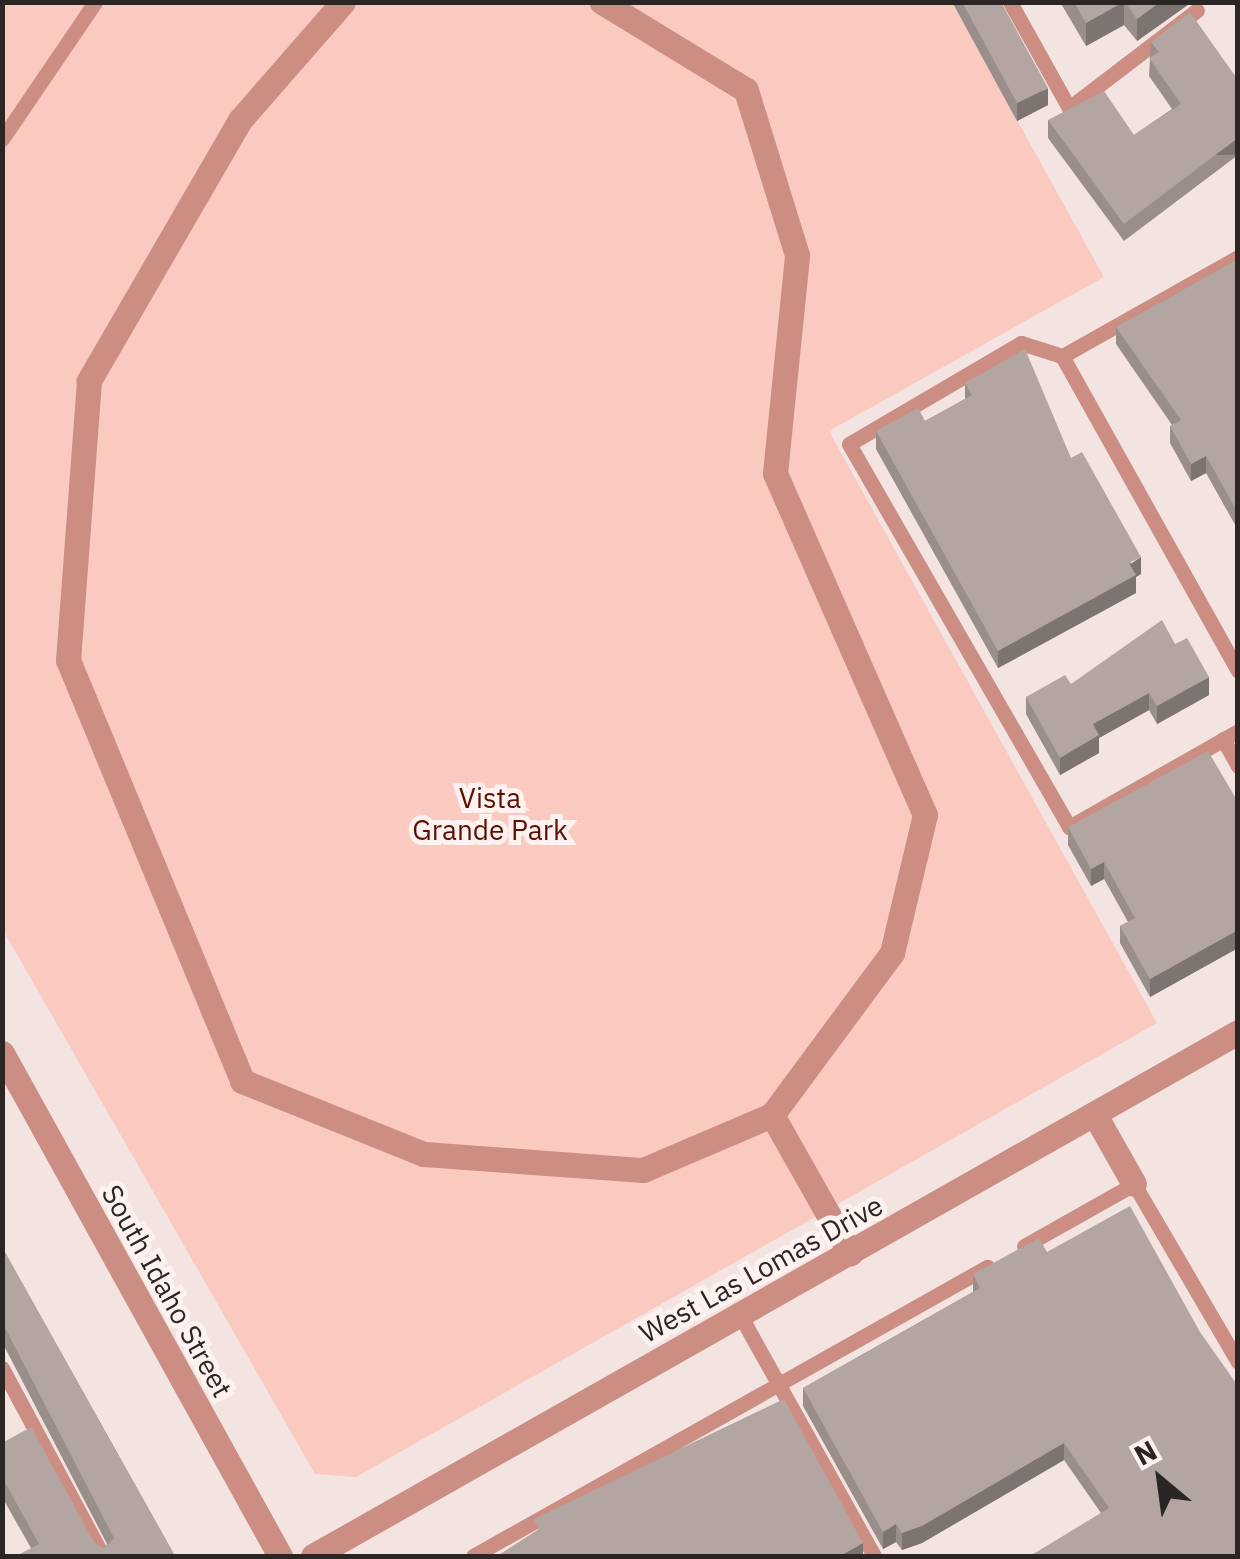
<!DOCTYPE html>
<html>
<head>
<meta charset="utf-8">
<style>
	body { margin:0 }
	#map { position:relative; width:1240px; height:1559px; overflow:hidden; background:#f3e4e1; font-family:"IBM Plex Sans",sans-serif }
	div>[style] { position:absolute }
	[style*='--x'] { left:calc(var(--x)*1px); top:calc(var(--y)*1px); width:calc(var(--w)*1px); rotate:calc(var(--a)*1deg) }
	.green>* { inset:0; background:#facac0 }
	.service>* { height:15px; margin:-7.5px; padding:0 7.5px; transform-origin:7.5px; border-radius:7.5px; background:#cc8e82 }
	.minor>* { height:25px; margin:-12.5px; padding:0 12.5px; transform-origin:12.5px; border-radius:12.5px; background:#cc8e82 }
	.tertiary>* { height:25px; margin:-12.5px; padding:0 12.5px; transform-origin:12.5px; border-radius:12.5px; background:#cc8e82 }
	.wall>* { inset:0; background:#9a8e8b }
	.shaded-wall>* { inset:0; background:#7d7471; transform-origin:0 0 }
	.building>* { inset:0; background:#b3a5a2 }
	span { translate:-50% -50%; white-space:nowrap; text-align:center; line-height:1.15; -webkit-text-stroke:10px #fef2f0; paint-order:stroke }
	.park-label { font-size:28px; color:#5e0e03 }
	.street-label { font-size:28px; color:#2b2524 }
	.frame { position:absolute; inset:0; border:5px solid #2b2524; pointer-events:none }
	.north { position:absolute; left:1110px; top:1429px; width:100px; height:100px; -webkit-text-stroke:8px #fef2f0; paint-order:stroke; rotate:331deg; font-size:28px; font-weight:700; line-height:40px; text-align:center; color:#2b2524 }
	.north::after { content:''; display:block; margin:auto; width:35px; height:45px; background:#2b2524; clip-path:polygon(50% 0,100% 100%,50% 72%,0 100%) }
</style>
</head>
<body>
<div id="map">
	<div class="green">
		<div style="clip-path:polygon(2px 3px,952px 3px,1104px 277px,829px 431px,1157px 1023px,356px 1477px,315px 1474px,3px 930px)"></div>
	</div>
	<div class="service">
		<div style="--x:1010;--y:2;--w:121;--a:60.9"></div>
		<div style="--x:1069;--y:108;--w:161;--a:-37.4"></div>
		<div style="--x:2;--y:139;--w:166;--a:-55.8"></div>
		<div style="--x:1238;--y:257;--w:202;--a:150.6"></div>
		<div style="--x:1062;--y:356;--w:43;--a:-162.4"></div>
		<div style="--x:1021;--y:343;--w:199;--a:149.6"></div>
		<div style="--x:849;--y:444;--w:442;--a:60.1"></div>
		<div style="--x:1069;--y:827;--w:194;--a:-29.6"></div>
		<div style="--x:1062;--y:356;--w:361;--a:60.8"></div>
		<div style="--x:1223;--y:739;--w:31;--a:61"></div>
		<div style="--x:1024;--y:1246;--w:126;--a:-29.4"></div>
		<div style="--x:1134;--y:1184;--w:206;--a:59.7"></div>
		<div style="--x:740;--y:1315;--w:276;--a:60.9"></div>
		<div style="--x:2;--y:1368;--w:213;--a:61.8"></div>
		<div style="--x:473;--y:1556;--w:590;--a:-29.35"></div>
	</div>
	<div class="minor">
		<div style="--x:343;--y:2;--w:157;--a:131.1"></div>
		<div style="--x:240;--y:120;--w:302;--a:120.1"></div>
		<div style="--x:89;--y:381;--w:280;--a:94.3"></div>
		<div style="--x:68;--y:660;--w:456;--a:67.5"></div>
		<div style="--x:242;--y:1081;--w:196;--a:21.9"></div>
		<div style="--x:424;--y:1154;--w:220;--a:4.2"></div>
		<div style="--x:643;--y:1170;--w:140;--a:-23.1"></div>
		<div style="--x:772;--y:1115;--w:202;--a:-53.5"></div>
		<div style="--x:892;--y:953;--w:142;--a:-76.6"></div>
		<div style="--x:925;--y:815;--w:373;--a:-113.7"></div>
		<div style="--x:775;--y:473;--w:219;--a:-84.2"></div>
		<div style="--x:797;--y:255;--w:173;--a:-107.2"></div>
		<div style="--x:746;--y:90;--w:169;--a:-148.6"></div>
		<div style="--x:772;--y:1115;--w:159;--a:60.5"></div>
		<div style="--x:1095;--y:1115;--w:79;--a:60.5"></div>
		<div style="--x:313;--y:1556;--w:1063;--a:-29.53"></div>
	</div>
	<div class="tertiary">
		<div style="--x:2;--y:1053;--w:575;--a:61.07"></div>
	</div>
	<div class="wall">
		<div style="clip-path:polygon(952px 2px,1001px 2px,1048px 105px,1017px 121px)"></div>
		<div style="clip-path:polygon(1060px 2px,1192px 2px,1137px 41px,1124px 25px,1086px 46px)"></div>
		<div style="clip-path:polygon(1151px 42px,1238px 80px,1238px 155px,1124px 241px,1048px 138px,1048px 120px,1134px 135px,1172px 109px,1149px 76px)"></div>
		<div style="clip-path:polygon(1238px 259px,1238px 530px,1206px 473px,1191px 481px,1170px 443px,1170px 426px,1172px 425px,1116px 344px,1116px 327px)"></div>
		<div style="clip-path:polygon(965px 383px,1141px 574px,1136px 577px,1136px 593px,998px 668px,876px 449px,876px 431px,925px 421px,965px 399px)"></div>
		<div style="clip-path:polygon(1175px 644px,1209px 695px,1157px 724px,1149px 710px,1099px 738px,1099px 753px,1060px 775px,1026px 714px,1026px 697px,1071px 684px)"></div>
		<div style="clip-path:polygon(1238px 802px,1238px 948px,1150px 997px,1120px 943px,1120px 926px,1128px 922px,1104px 879px,1091px 886px,1068px 845px,1068px 827px)"></div>
		<div style="clip-path:polygon(2px 1247px,175px 1556px,31px 1548px,2px 1497px,2px 1443px,94px 1542px,104px 1548px,107px 1544px,2px 1342px)"></div>
		<div style="clip-path:polygon(1047px 1252px,1238px 1556px,1101px 1513px,1064px 1460px,922px 1543px,902px 1550px,896px 1542px,883px 1549px,803px 1406px,803px 1388px,973px 1292px,973px 1274px)"></div>
	</div>
	<div class="shaded-wall">
		<div style="clip-path:polygon(1124px 2px,1124px 25px,1086px 46px,1086px 23px)"></div>
		<div style="clip-path:polygon(1160px 2px,1192px 2px,1137px 41px,1137px 19px)"></div>
		<div style="clip-path:polygon(1048px 88px,1048px 105px,1017px 121px,1017px 103px)"></div>
		<div style="left:1238px;top:138px;width:17px;height:143px;rotate:90deg"></div>
		<div style="clip-path:polygon(1206px 456px,1206px 473px,1191px 481px,1191px 464px)"></div>
		<div style="clip-path:polygon(1141px 557px,1141px 574px,1136px 577px,1136px 593px,998px 668px,998px 651px)"></div>
		<div style="clip-path:polygon(1209px 677px,1209px 695px,1157px 724px,1157px 706px)"></div>
		<div style="clip-path:polygon(1149px 693px,1149px 710px,1099px 738px,1099px 753px,1060px 775px,1060px 758px,1093px 724px)"></div>
		<div style="clip-path:polygon(1104px 862px,1104px 879px,1091px 886px,1091px 869px)"></div>
		<div style="clip-path:polygon(1238px 930px,1238px 948px,1150px 997px,1150px 979px)"></div>
		<div style="clip-path:polygon(1064px 1443px,1064px 1460px,922px 1543px,902px 1550px,902px 1533px)"></div>
		<div style="clip-path:polygon(896px 1524px,896px 1542px,883px 1549px,883px 1532px)"></div>
		<div style="clip-path:polygon(863px 1543px,863px 1556px,839px 1556px)"></div>
	</div>
	<div class="building">
		<div style="clip-path:polygon(962px 2px,1001px 2px,1048px 88px,1017px 103px)"></div>
		<div style="clip-path:polygon(1074px 2px,1123px 2px,1086px 23px)"></div>
		<div style="clip-path:polygon(1125px 2px,1160px 2px,1137px 19px)"></div>
		<div style="clip-path:polygon(1190px 12px,1238px 80px,1238px 138px,1124px 224px,1048px 120px,1104px 91px,1134px 135px,1181px 104px,1149px 58px,1159px 52px,1151px 42px)"></div>
		<div style="clip-path:polygon(1238px 259px,1238px 513px,1206px 456px,1191px 464px,1170px 426px,1181px 420px,1116px 327px)"></div>
		<div style="clip-path:polygon(1025px 349px,1071px 458px,1082px 452px,1141px 557px,1129px 563px,1136px 575px,998px 651px,876px 431px,918px 408px,925px 421px,972px 395px,965px 383px)"></div>
		<div style="clip-path:polygon(1162px 620px,1175px 644px,1187px 638px,1209px 677px,1157px 706px,1149px 693px,1093px 724px,1099px 735px,1060px 758px,1026px 697px,1065px 675px,1071px 684px)"></div>
		<div style="clip-path:polygon(1208px 751px,1238px 802px,1238px 930px,1150px 979px,1120px 926px,1135px 918px,1104px 862px,1091px 869px,1068px 827px)"></div>
		<div style="clip-path:polygon(1130px 1206px,1200px 1332px,1238px 1386px,1238px 1556px,1030px 1556px,1109px 1508px,1064px 1443px,922px 1526px,902px 1533px,896px 1524px,883px 1532px,803px 1388px,980px 1288px,973px 1274px,1039px 1238px,1047px 1252px)"></div>
		<div style="clip-path:polygon(2px 1247px,175px 1556px,16px 1556px,39px 1544px,2px 1477px,2px 1443px,31px 1427px,94px 1542px,104px 1548px,114px 1538px,2px 1322px)"></div>
		<div style="clip-path:polygon(784px 1399px,863px 1543px,839px 1556px,497px 1556px,539px 1529px,534px 1519px)"></div>
	</div>
	<div class="park-label">
		<span style="left:490px;top:814px">Vista<br>Grande Park</span>
	</div>
	<div class="street-label">
		<span style="left:761px;top:1269px;rotate:-29deg">West Las Lomas Drive</span>
		<span style="left:167px;top:1291px;rotate:61deg">South Idaho Street</span>
	</div>
	<div class="frame"></div>
	<div class="north">N</div>
</div>
</body>
</html>
